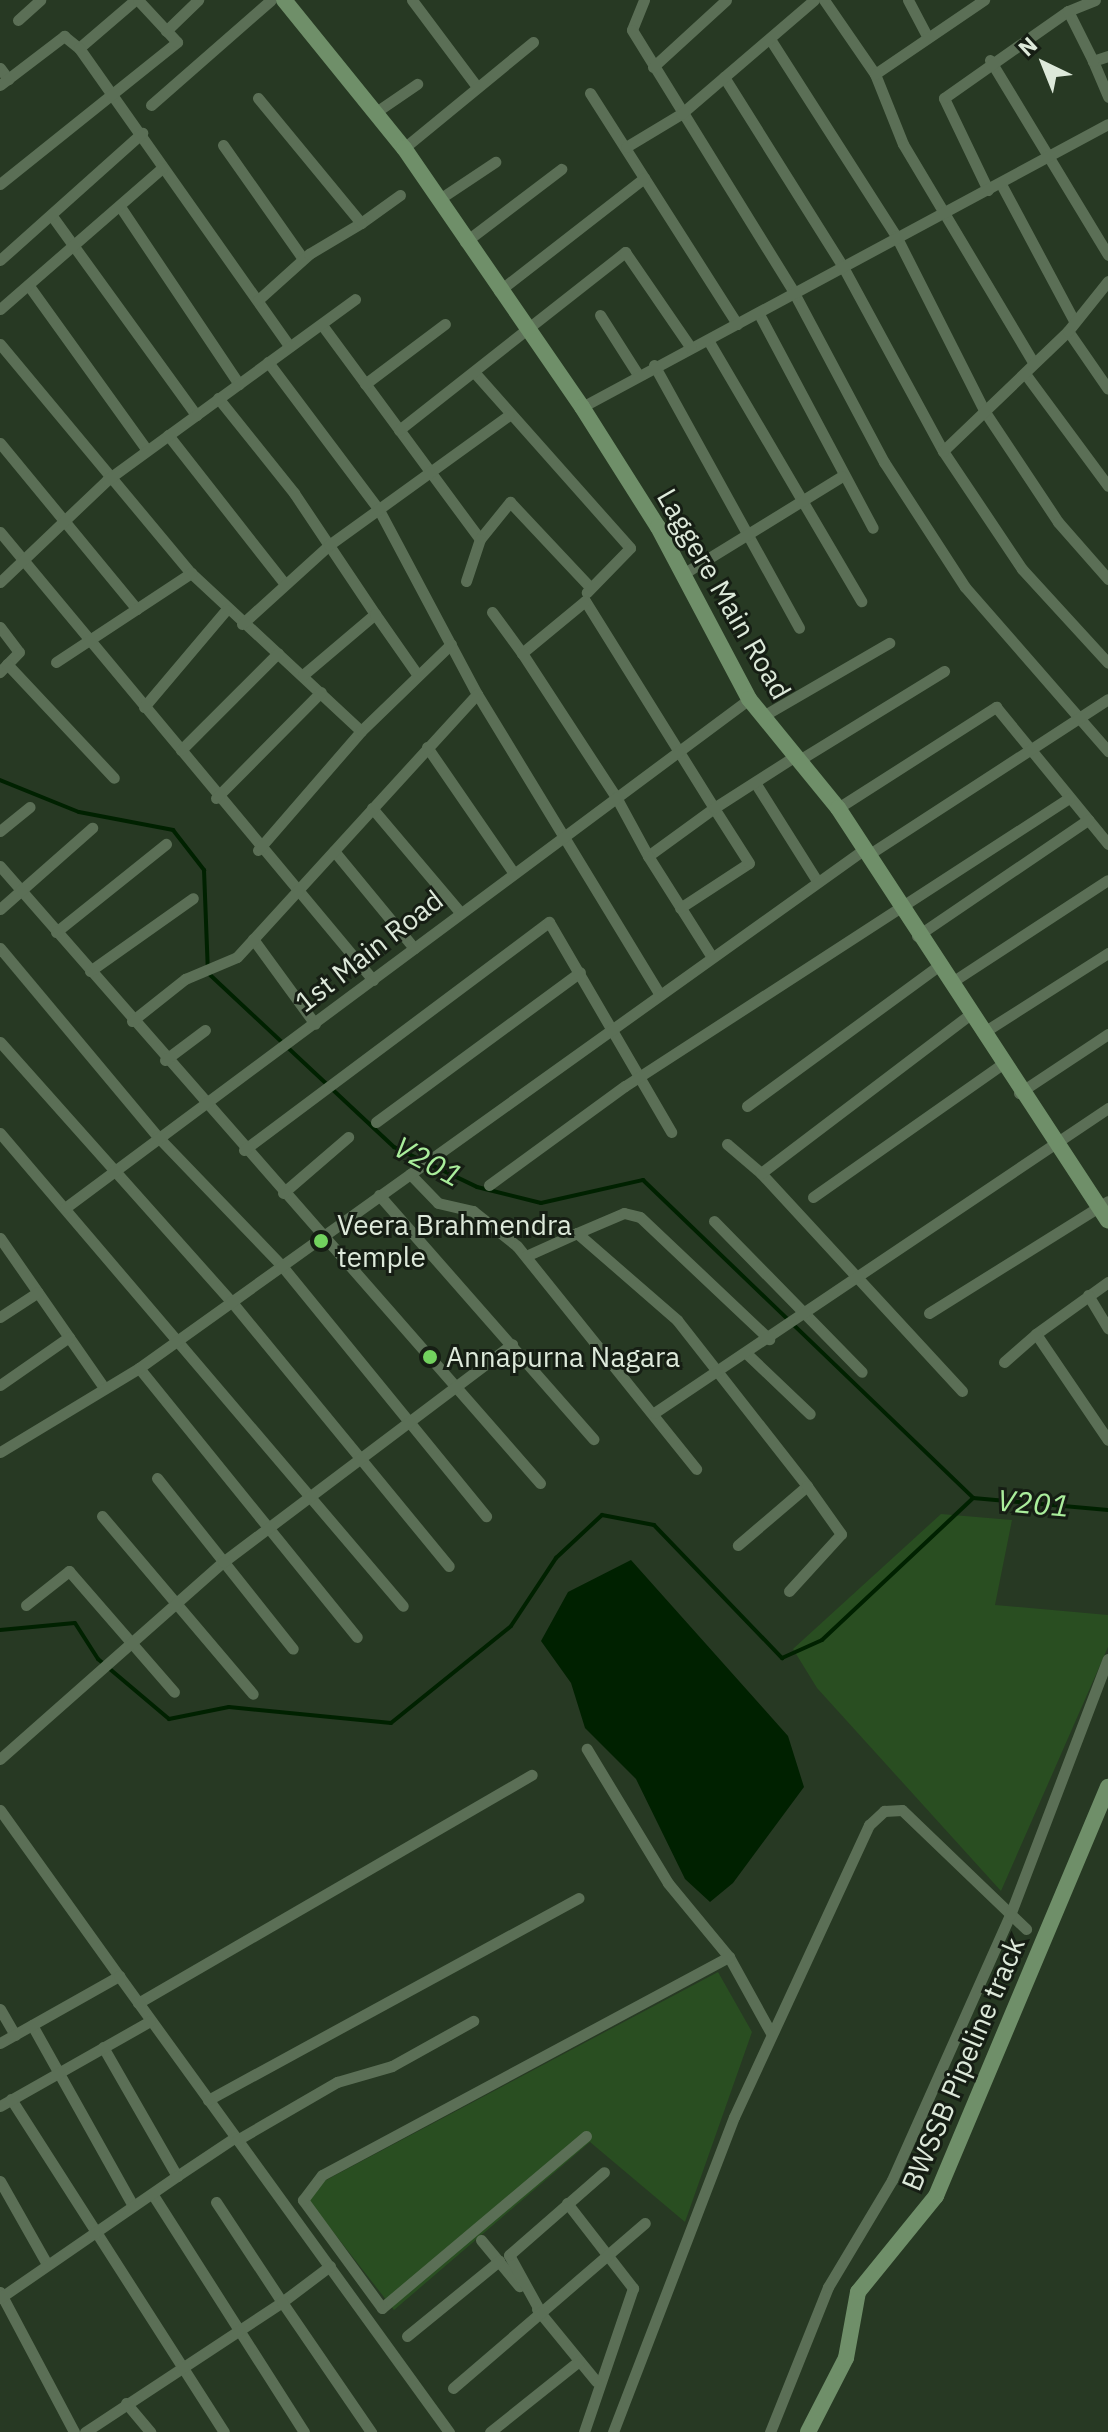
<!DOCTYPE html>
<html>
<head>
<meta charset="utf-8">
<style>
	body { margin:0 }
	#map { position:relative; width:1108px; height:2432px; overflow:hidden; background:#273923; font-family:"IBM Plex Sans",sans-serif }
	div>[style] { position:absolute }
	[style*='--x'] { left:calc(var(--x)*1px); top:calc(var(--y)*1px); width:calc(var(--w)*1px); rotate:calc(var(--a)*1deg) }
	.green>* { inset:0; background:#294e21 }
	.water>* { inset:0; background:#002100 }
	.stream>* { height:4px; margin:-2px; padding:0 2px; transform-origin:2px; border-radius:2px; background:#002100 }
	.street>* { height:11px; margin:-5.5px; padding:0 5.5px; transform-origin:5.5px; border-radius:5.5px; background:#5b6f56 }
	.secondary>* { height:16px; margin:-8px; padding:0 8px; transform-origin:8px; border-radius:8px; background:#6f8f69 }
	.dots>* { width:22px; height:22px; translate:-50% -50%; box-sizing:border-box; border:4px solid #161e14; border-radius:50% }
	span { translate:-50% -50%; white-space:nowrap; text-align:center; line-height:1.15; -webkit-text-stroke:6px #161e14; paint-order:stroke }
	.street-label { font-size:28px; color:#dde9da }
	.poi-label { font-size:28px; color:#dde9da }
	.left { translate:0 -50%; text-align:left }
	.water-label { font-size:30px; color:#aaee9c; font-style:italic }
	.north { position:absolute; left:1004px; top:24px; width:80px; height:80px; -webkit-text-stroke:6px #161e14; paint-order:stroke; rotate:317deg; font-size:22px; font-weight:700; line-height:32px; text-align:center; color:#dde9da }
	.north::after { content:''; display:block; margin:auto; width:28px; height:36px; background:#dde9da; clip-path:polygon(50% 0,100% 100%,50% 72%,0 100%) }
</style>
</head>
<body>
<div id="map">
	<div class="green">
		<div style="clip-path:polygon(941px 1514px,1012px 1520px,995px 1605px,1108px 1615px,1108px 1647px,1001px 1891px,817px 1688px,793px 1649px)"></div>
		<div style="clip-path:polygon(718px 1972px,752px 2032px,685px 2222px,590px 2142px,394px 2310px,309px 2201px,313px 2187px)"></div>
	</div>
	<div class="water">
		<div style="clip-path:polygon(631px 1560px,788px 1736px,804px 1787px,733px 1883px,710px 1902px,685px 1879px,636px 1779px,585px 1728px,571px 1683px,541px 1641px,568px 1592px)"></div>
	</div>
	<div class="stream">
		<div style="--x:0;--y:780;--w:85;--a:22.1"></div>
		<div style="--x:79;--y:812;--w:96;--a:10.8"></div>
		<div style="--x:173;--y:830;--w:51;--a:52.2"></div>
		<div style="--x:204;--y:870;--w:103;--a:87.8"></div>
		<div style="--x:208;--y:973;--w:255;--a:43.1"></div>
		<div style="--x:394;--y:1147;--w:92;--a:25.7"></div>
		<div style="--x:477;--y:1187;--w:66;--a:14"></div>
		<div style="--x:541;--y:1203;--w:105;--a:-12.7"></div>
		<div style="--x:643;--y:1180;--w:458;--a:43.9"></div>
		<div style="--x:973;--y:1498;--w:136;--a:5.1"></div>
		<div style="--x:0;--y:1630;--w:75;--a:-5.3"></div>
		<div style="--x:75;--y:1623;--w:43;--a:57.4"></div>
		<div style="--x:98;--y:1659;--w:93;--a:40.2"></div>
		<div style="--x:169;--y:1719;--w:61;--a:-11.3"></div>
		<div style="--x:229;--y:1707;--w:163;--a:5.6"></div>
		<div style="--x:391;--y:1723;--w:154;--a:-38.9"></div>
		<div style="--x:511;--y:1626;--w:82;--a:-56.5"></div>
		<div style="--x:556;--y:1558;--w:63;--a:-43.1"></div>
		<div style="--x:602;--y:1515;--w:53;--a:10.9"></div>
		<div style="--x:654;--y:1525;--w:185;--a:46.1"></div>
		<div style="--x:782;--y:1658;--w:44;--a:-24.2"></div>
		<div style="--x:822;--y:1640;--w:207;--a:-43.2"></div>
	</div>
	<div class="street">
		<div style="--x:412;--y:0;--w:109;--a:53.2"></div>
		<div style="--x:644;--y:0;--w:32;--a:112"></div>
		<div style="--x:632;--y:30;--w:307;--a:58.3"></div>
		<div style="--x:793;--y:291;--w:194;--a:62"></div>
		<div style="--x:884;--y:462;--w:149;--a:57.1"></div>
		<div style="--x:965;--y:587;--w:218;--a:48.9"></div>
		<div style="--x:824;--y:0;--w:90;--a:55.4"></div>
		<div style="--x:875;--y:74;--w:75;--a:68.2"></div>
		<div style="--x:903;--y:144;--w:254;--a:59.2"></div>
		<div style="--x:908;--y:0;--w:41;--a:62.2"></div>
		<div style="--x:1068;--y:11;--w:29;--a:-22"></div>
		<div style="--x:18;--y:20;--w:30;--a:-42"></div>
		<div style="--x:166;--y:31;--w:45;--a:-44.1"></div>
		<div style="--x:770;--y:39;--w:234;--a:57.4"></div>
		<div style="--x:896;--y:236;--w:197;--a:63.2"></div>
		<div style="--x:985;--y:412;--w:132;--a:56.4"></div>
		<div style="--x:1058;--y:522;--w:76;--a:48.7"></div>
		<div style="--x:79;--y:48;--w:74;--a:-40.6"></div>
		<div style="--x:1108;--y:56;--w:16;--a:162"></div>
		<div style="--x:1093;--y:61;--w:39;--a:67"></div>
		<div style="--x:990;--y:60;--w:228;--a:58.8"></div>
		<div style="--x:653;--y:67;--w:99;--a:-42.5"></div>
		<div style="--x:0;--y:68;--w:14;--a:54"></div>
		<div style="--x:875;--y:74;--w:132;--a:-34.2"></div>
		<div style="--x:724;--y:77;--w:222;--a:57.9"></div>
		<div style="--x:842;--y:265;--w:212;--a:61.5"></div>
		<div style="--x:943;--y:451;--w:142;--a:56.2"></div>
		<div style="--x:1022;--y:569;--w:127;--a:47.5"></div>
		<div style="--x:0;--y:85;--w:81;--a:-37.4"></div>
		<div style="--x:64;--y:36;--w:19;--a:39"></div>
		<div style="--x:79;--y:48;--w:365;--a:54.8"></div>
		<div style="--x:590;--y:93;--w:274;--a:57.5"></div>
		<div style="--x:151;--y:105;--w:159;--a:-41.2"></div>
		<div style="--x:376;--y:112;--w:50;--a:-34.3"></div>
		<div style="--x:223;--y:145;--w:139;--a:54.9"></div>
		<div style="--x:626;--y:147;--w:64;--a:-31"></div>
		<div style="--x:681;--y:114;--w:175;--a:-40.6"></div>
		<div style="--x:404;--y:148;--w:167;--a:-39.4"></div>
		<div style="--x:0;--y:184;--w:227;--a:-38.7"></div>
		<div style="--x:177;--y:42;--w:57;--a:-132.9"></div>
		<div style="--x:1001;--y:184;--w:155;--a:61.9"></div>
		<div style="--x:988;--y:190;--w:102;--a:-115.6"></div>
		<div style="--x:944;--y:98;--w:151;--a:-35.1"></div>
		<div style="--x:1068;--y:11;--w:56;--a:63.4"></div>
		<div style="--x:438;--y:200;--w:69;--a:-33.7"></div>
		<div style="--x:121;--y:208;--w:212;--a:56.2"></div>
		<div style="--x:52;--y:216;--w:246;--a:54.1"></div>
		<div style="--x:361;--y:223;--w:48;--a:-35.7"></div>
		<div style="--x:465;--y:242;--w:121;--a:-37.2"></div>
		<div style="--x:0;--y:260;--w:191;--a:-41.8"></div>
		<div style="--x:29;--y:286;--w:202;--a:54.3"></div>
		<div style="--x:499;--y:291;--w:184;--a:-37.9"></div>
		<div style="--x:258;--y:300;--w:69;--a:-42"></div>
		<div style="--x:309;--y:254;--w:61;--a:-30.8"></div>
		<div style="--x:361;--y:223;--w:162;--a:-129.5"></div>
		<div style="--x:0;--y:309;--w:215;--a:-41"></div>
		<div style="--x:759;--y:314;--w:242;--a:62"></div>
		<div style="--x:600;--y:315;--w:69;--a:57.5"></div>
		<div style="--x:322;--y:325;--w:266;--a:53.6"></div>
		<div style="--x:480;--y:539;--w:48;--a:-51"></div>
		<div style="--x:510;--y:502;--w:115;--a:46.8"></div>
		<div style="--x:1068;--y:331;--w:70;--a:55.4"></div>
		<div style="--x:708;--y:340;--w:303;--a:59.6"></div>
		<div style="--x:0;--y:344;--w:298;--a:50.2"></div>
		<div style="--x:191;--y:573;--w:232;--a:42.9"></div>
		<div style="--x:268;--y:362;--w:185;--a:53.1"></div>
		<div style="--x:379;--y:510;--w:208;--a:62"></div>
		<div style="--x:477;--y:694;--w:349;--a:58.7"></div>
		<div style="--x:654;--y:365;--w:300;--a:61.1"></div>
		<div style="--x:474;--y:372;--w:235;--a:48.4"></div>
		<div style="--x:630;--y:548;--w:62;--a:134.3"></div>
		<div style="--x:1026;--y:375;--w:138;--a:53.5"></div>
		<div style="--x:365;--y:384;--w:100;--a:-36.9"></div>
		<div style="--x:218;--y:398;--w:122;--a:51.3"></div>
		<div style="--x:294;--y:493;--w:146;--a:56.2"></div>
		<div style="--x:375;--y:614;--w:94;--a:139.7"></div>
		<div style="--x:582;--y:407;--w:597;--a:-28.28"></div>
		<div style="--x:399;--y:430;--w:288;--a:-38.2"></div>
		<div style="--x:625;--y:252;--w:116;--a:55.5"></div>
		<div style="--x:168;--y:435;--w:188;--a:51.9"></div>
		<div style="--x:0;--y:443;--w:215;--a:50.5"></div>
		<div style="--x:943;--y:451;--w:173;--a:-43.8"></div>
		<div style="--x:1068;--y:331;--w:64;--a:-51.3"></div>
		<div style="--x:0;--y:532;--w:583;--a:50.22"></div>
		<div style="--x:683;--y:574;--w:187;--a:-31.6"></div>
		<div style="--x:466;--y:581;--w:44;--a:-71.6"></div>
		<div style="--x:0;--y:582;--w:148;--a:-43.6"></div>
		<div style="--x:107;--y:480;--w:307;--a:-36.1"></div>
		<div style="--x:492;--y:612;--w:51;--a:53.8"></div>
		<div style="--x:375;--y:614;--w:73;--a:55"></div>
		<div style="--x:242;--y:624;--w:118;--a:-42.2"></div>
		<div style="--x:329;--y:545;--w:221;--a:-35.8"></div>
		<div style="--x:0;--y:627;--w:31;--a:53"></div>
		<div style="--x:19;--y:652;--w:28;--a:134"></div>
		<div style="--x:56;--y:662;--w:162;--a:-33.4"></div>
		<div style="--x:7;--y:664;--w:156;--a:46.8"></div>
		<div style="--x:144;--y:707;--w:127;--a:-49.8"></div>
		<div style="--x:763;--y:716;--w:146;--a:-30.1"></div>
		<div style="--x:427;--y:747;--w:148;--a:55.5"></div>
		<div style="--x:181;--y:750;--w:137;--a:-45"></div>
		<div style="--x:801;--y:759;--w:168;--a:-31.6"></div>
		<div style="--x:756;--y:784;--w:115;--a:57.8"></div>
		<div style="--x:216;--y:798;--w:149;--a:-45.3"></div>
		<div style="--x:372;--y:808;--w:135;--a:49.8"></div>
		<div style="--x:838;--y:808;--w:188;--a:-32.6"></div>
		<div style="--x:996;--y:707;--w:177;--a:50.7"></div>
		<div style="--x:0;--y:831;--w:38;--a:-39"></div>
		<div style="--x:258;--y:850;--w:157;--a:-49.1"></div>
		<div style="--x:361;--y:731;--w:125;--a:-44"></div>
		<div style="--x:334;--y:851;--w:126;--a:50.5"></div>
		<div style="--x:868;--y:855;--w:286;--a:-33"></div>
		<div style="--x:648;--y:856;--w:82;--a:-36"></div>
		<div style="--x:714;--y:808;--w:244;--a:-121.9"></div>
		<div style="--x:585;--y:601;--w:82;--a:140.5"></div>
		<div style="--x:522;--y:653;--w:172;--a:56.9"></div>
		<div style="--x:616;--y:797;--w:67;--a:61.5"></div>
		<div style="--x:648;--y:856;--w:116;--a:57.7"></div>
		<div style="--x:0;--y:866;--w:820;--a:48.81"></div>
		<div style="--x:680;--y:908;--w:82;--a:-33.1"></div>
		<div style="--x:749;--y:863;--w:65;--a:-122.5"></div>
		<div style="--x:714;--y:808;--w:98;--a:-32.6"></div>
		<div style="--x:0;--y:909;--w:123;--a:-41.4"></div>
		<div style="--x:56;--y:932;--w:141;--a:-38.7"></div>
		<div style="--x:917;--y:936;--w:207;--a:-34.2"></div>
		<div style="--x:253;--y:939;--w:105;--a:53.9"></div>
		<div style="--x:0;--y:948;--w:245;--a:50.1"></div>
		<div style="--x:157;--y:1136;--w:180;--a:46.1"></div>
		<div style="--x:282;--y:1266;--w:323;--a:50.8"></div>
		<div style="--x:90;--y:971;--w:126;--a:-35.3"></div>
		<div style="--x:952;--y:982;--w:186;--a:-33.2"></div>
		<div style="--x:132;--y:1021;--w:68;--a:-38.4"></div>
		<div style="--x:185;--y:979;--w:56;--a:-22.9"></div>
		<div style="--x:237;--y:957;--w:356;--a:-47.6"></div>
		<div style="--x:984;--y:1032;--w:147;--a:-32.5"></div>
		<div style="--x:0;--y:1042;--w:347;--a:48.3"></div>
		<div style="--x:231;--y:1301;--w:343;--a:50.6"></div>
		<div style="--x:165;--y:1060;--w:50;--a:-36.9"></div>
		<div style="--x:1019;--y:1093;--w:107;--a:-33.5"></div>
		<div style="--x:747;--y:1106;--w:237;--a:-36.2"></div>
		<div style="--x:376;--y:1122;--w:253;--a:-36.3"></div>
		<div style="--x:0;--y:1133;--w:621;--a:49.57"></div>
		<div style="--x:727;--y:1144;--w:45;--a:40.5"></div>
		<div style="--x:244;--y:1150;--w:381;--a:-36.8"></div>
		<div style="--x:549;--y:922;--w:243;--a:59.8"></div>
		<div style="--x:410;--y:1174;--w:40;--a:46"></div>
		<div style="--x:438;--y:1203;--w:36;--a:13"></div>
		<div style="--x:473;--y:1211;--w:56;--a:38.5"></div>
		<div style="--x:517;--y:1246;--w:286;--a:51.2"></div>
		<div style="--x:489;--y:1185;--w:168;--a:-36.1"></div>
		<div style="--x:625;--y:1086;--w:529;--a:-32.97"></div>
		<div style="--x:283;--y:1193;--w:86;--a:-40.7"></div>
		<div style="--x:379;--y:1195;--w:325;--a:48.7"></div>
		<div style="--x:813;--y:1197;--w:231;--a:-35.1"></div>
		<div style="--x:65;--y:1208;--w:853;--a:-36.65"></div>
		<div style="--x:714;--y:1221;--w:211;--a:45.6"></div>
		<div style="--x:577;--y:1233;--w:51;--a:-23.1"></div>
		<div style="--x:624;--y:1213;--w:16;--a:14"></div>
		<div style="--x:640;--y:1217;--w:178;--a:43.4"></div>
		<div style="--x:0;--y:1238;--w:180;--a:55.2"></div>
		<div style="--x:526;--y:1256;--w:56;--a:-24.3"></div>
		<div style="--x:577;--y:1233;--w:133;--a:41"></div>
		<div style="--x:677;--y:1320;--w:211;--a:51.9"></div>
		<div style="--x:807;--y:1486;--w:91;--a:139.5"></div>
		<div style="--x:1108;--y:1282;--w:89;--a:144.2"></div>
		<div style="--x:1036;--y:1334;--w:128;--a:55.8"></div>
		<div style="--x:1088;--y:1295;--w:39;--a:59"></div>
		<div style="--x:929;--y:1313;--w:211;--a:-32"></div>
		<div style="--x:0;--y:1317;--w:45;--a:-33.3"></div>
		<div style="--x:746;--y:1353;--w:88;--a:43.6"></div>
		<div style="--x:1004;--y:1362;--w:43;--a:-41.2"></div>
		<div style="--x:139;--y:1368;--w:346;--a:51"></div>
		<div style="--x:0;--y:1385;--w:84;--a:-34.8"></div>
		<div style="--x:962;--y:1391;--w:297;--a:-132.7"></div>
		<div style="--x:761;--y:1173;--w:265;--a:-37.2"></div>
		<div style="--x:654;--y:1413;--w:547;--a:-33.89"></div>
		<div style="--x:0;--y:1452;--w:162;--a:-31.1"></div>
		<div style="--x:139;--y:1368;--w:890;--a:-35.58"></div>
		<div style="--x:157;--y:1478;--w:218;--a:51.5"></div>
		<div style="--x:102;--y:1516;--w:233;--a:49.7"></div>
		<div style="--x:789;--y:1591;--w:77;--a:-47.6"></div>
		<div style="--x:841;--y:1534;--w:59;--a:-125.3"></div>
		<div style="--x:26;--y:1605;--w:55;--a:-38.3"></div>
		<div style="--x:69;--y:1571;--w:160;--a:49"></div>
		<div style="--x:0;--y:1759;--w:298;--a:-41.5"></div>
		<div style="--x:223;--y:1562;--w:362;--a:-37"></div>
		<div style="--x:0;--y:1810;--w:204;--a:54.4"></div>
		<div style="--x:729;--y:1957;--w:87;--a:61.1"></div>
		<div style="--x:138;--y:2003;--w:455;--a:-30.1"></div>
		<div style="--x:0;--y:2009;--w:30;--a:60"></div>
		<div style="--x:32;--y:2025;--w:207;--a:60.8"></div>
		<div style="--x:0;--y:2043;--w:137;--a:-29.4"></div>
		<div style="--x:119;--y:1976;--w:563;--a:54.11"></div>
		<div style="--x:103;--y:2047;--w:149;--a:60.2"></div>
		<div style="--x:177;--y:2176;--w:69;--a:-33.7"></div>
		<div style="--x:11;--y:2099;--w:395;--a:57.4"></div>
		<div style="--x:208;--y:2100;--w:422;--a:-28.6"></div>
		<div style="--x:0;--y:2106;--w:172;--a:-29.5"></div>
		<div style="--x:586;--y:2136;--w:267;--a:139.9"></div>
		<div style="--x:382;--y:2308;--w:134;--a:-126.2"></div>
		<div style="--x:303;--y:2200;--w:31;--a:-53"></div>
		<div style="--x:322;--y:2175;--w:462;--a:-28.2"></div>
		<div style="--x:729;--y:1957;--w:96;--a:-129.5"></div>
		<div style="--x:668;--y:1883;--w:157;--a:-121.2"></div>
		<div style="--x:237;--y:2140;--w:116;--a:-30.1"></div>
		<div style="--x:337;--y:2082;--w:57;--a:-16.2"></div>
		<div style="--x:392;--y:2066;--w:93;--a:-29.1"></div>
		<div style="--x:0;--y:2181;--w:95;--a:60.5"></div>
		<div style="--x:153;--y:2195;--w:281;--a:57.5"></div>
		<div style="--x:216;--y:2202;--w:120;--a:56.6"></div>
		<div style="--x:282;--y:2302;--w:60;--a:-36.9"></div>
		<div style="--x:567;--y:2203;--w:108;--a:52.2"></div>
		<div style="--x:633;--y:2288;--w:152;--a:108.8"></div>
		<div style="--x:481;--y:2240;--w:60;--a:50.4"></div>
		<div style="--x:0;--y:2292;--w:158;--a:62.1"></div>
		<div style="--x:0;--y:2298;--w:215;--a:-34.6"></div>
		<div style="--x:537;--y:2309;--w:93;--a:50.7"></div>
		<div style="--x:541;--y:2313;--w:66;--a:-118.9"></div>
		<div style="--x:509;--y:2255;--w:126;--a:-41.1"></div>
		<div style="--x:407;--y:2336;--w:119;--a:-39.2"></div>
		<div style="--x:453;--y:2388;--w:253;--a:-40.7"></div>
		<div style="--x:126;--y:2403;--w:38;--a:50"></div>
		<div style="--x:85;--y:2432;--w:236;--a:-33.4"></div>
		<div style="--x:282;--y:2302;--w:158;--a:55.6"></div>
		<div style="--x:490;--y:2432;--w:114;--a:-38.6"></div>
		<div style="--x:613;--y:2432;--w:337;--a:-69"></div>
		<div style="--x:734;--y:2117;--w:322;--a:-65.2"></div>
		<div style="--x:869;--y:1825;--w:21;--a:-43"></div>
		<div style="--x:884;--y:1811;--w:18;--a:-3"></div>
		<div style="--x:902;--y:1810;--w:172;--a:43.8"></div>
		<div style="--x:770;--y:2432;--w:156;--a:-68.2"></div>
		<div style="--x:828;--y:2287;--w:125;--a:-59.1"></div>
		<div style="--x:892;--y:2180;--w:290;--a:-66"></div>
		<div style="--x:1010;--y:1915;--w:274;--a:-69.1"></div>
	</div>
	<div class="secondary">
		<div style="--x:284;--y:0;--w:191;--a:51"></div>
		<div style="--x:404;--y:148;--w:314;--a:55.5"></div>
		<div style="--x:582;--y:407;--w:142;--a:57.7"></div>
		<div style="--x:658;--y:527;--w:195;--a:62.1"></div>
		<div style="--x:749;--y:699;--w:141;--a:50.8"></div>
		<div style="--x:838;--y:808;--w:493;--a:56.8"></div>
		<div style="--x:808;--y:2432;--w:83;--a:-62.8"></div>
		<div style="--x:846;--y:2358;--w:67;--a:-79.7"></div>
		<div style="--x:858;--y:2292;--w:124;--a:-50.9"></div>
		<div style="--x:936;--y:2196;--w:444;--a:-67.2"></div>
	</div>
	<div class="dots">
		<div style="left:321px;top:1241px;background:#72d25e"></div>
		<div style="left:430px;top:1357px;background:#72d25e"></div>
	</div>
	<div class="street-label">
		<span style="left:724px;top:594px;rotate:60deg">Laggere Main Road</span>
		<span style="left:369px;top:951px;rotate:-38deg">1st Main Road</span>
		<span style="left:963px;top:2064px;rotate:-67deg">BWSSB Pipeline track</span>
	</div>
	<div class="poi-label">
		<span class="left" style="left:337px;top:1241px">Veera Brahmendra<br>temple</span>
		<span class="left" style="left:446px;top:1357px">Annapurna Nagara</span>
	</div>
	<div class="water-label">
		<span style="left:428px;top:1161px;rotate:28deg">V201</span>
		<span style="left:1033px;top:1503px;rotate:5deg">V201</span>
	</div>
	<div class="north">N</div>
</div>
</body>
</html>
